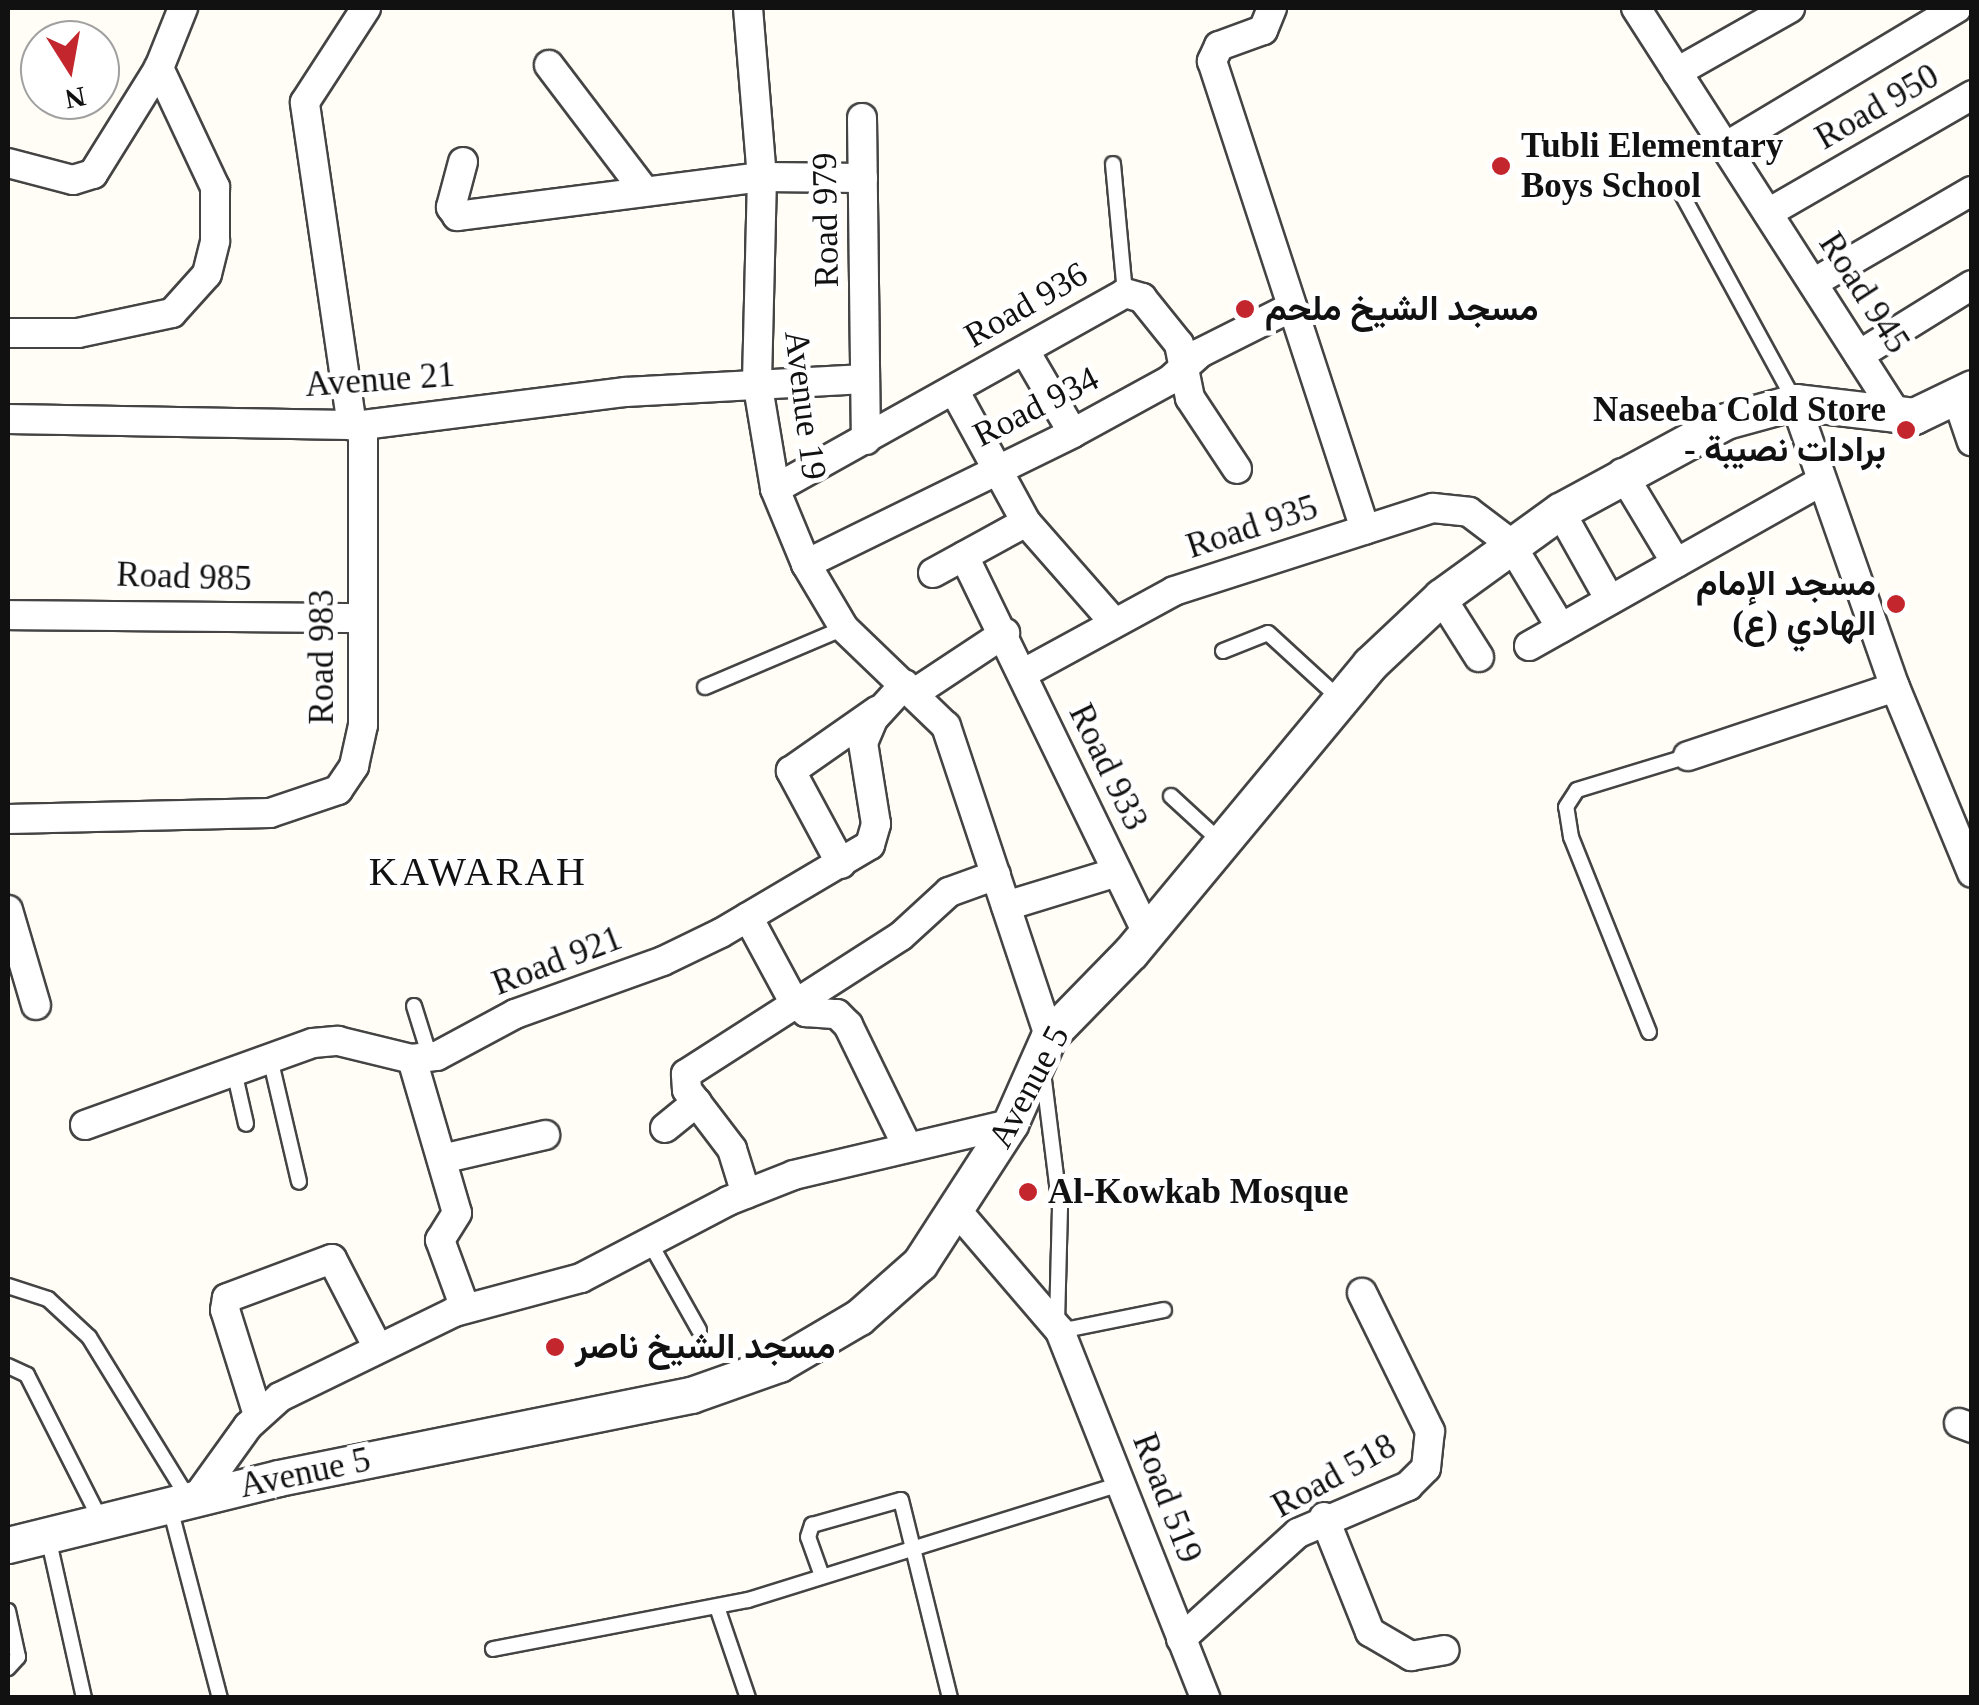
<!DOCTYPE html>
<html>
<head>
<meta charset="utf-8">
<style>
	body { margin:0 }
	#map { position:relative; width:1979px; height:1705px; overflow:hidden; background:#fffdf5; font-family:"Times New Roman",Vazirmatn,serif }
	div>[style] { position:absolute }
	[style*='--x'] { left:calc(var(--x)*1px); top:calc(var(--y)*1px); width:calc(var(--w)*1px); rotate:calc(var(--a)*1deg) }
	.roads { filter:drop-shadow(2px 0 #444) drop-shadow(-2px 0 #444) drop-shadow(0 2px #444) drop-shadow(0 -2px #444) }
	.service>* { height:14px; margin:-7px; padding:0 7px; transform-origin:7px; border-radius:7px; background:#fff }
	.minor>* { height:28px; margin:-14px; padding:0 14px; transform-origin:14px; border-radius:14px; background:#fff }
	.tertiary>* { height:35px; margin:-17.5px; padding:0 17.5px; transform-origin:17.5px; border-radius:17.5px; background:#fff }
	.dots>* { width:28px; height:28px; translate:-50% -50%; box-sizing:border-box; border:5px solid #fff; border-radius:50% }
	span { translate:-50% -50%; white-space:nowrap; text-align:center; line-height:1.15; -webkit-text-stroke:10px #fff; paint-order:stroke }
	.street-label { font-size:35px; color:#111 }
	.poi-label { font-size:35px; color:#111; font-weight:700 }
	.left { translate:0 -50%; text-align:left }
	.right { translate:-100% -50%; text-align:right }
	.quarter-label { font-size:40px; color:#111; letter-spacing:2.5px }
	.frame { position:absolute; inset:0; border:10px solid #111; pointer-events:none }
	.north { position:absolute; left:20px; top:20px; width:100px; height:100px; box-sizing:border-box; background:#fff; border:2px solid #a0a0a0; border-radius:50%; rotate:169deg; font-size:28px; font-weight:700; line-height:40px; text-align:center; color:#111 }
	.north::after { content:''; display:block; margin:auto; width:35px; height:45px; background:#c4262e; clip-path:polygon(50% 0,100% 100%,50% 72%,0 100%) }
</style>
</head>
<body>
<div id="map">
	<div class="roads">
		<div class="service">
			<div style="--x:1113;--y:164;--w:130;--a:84.7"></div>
			<div style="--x:1678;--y:187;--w:245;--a:61.4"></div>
			<div style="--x:1223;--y:651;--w:48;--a:-21.8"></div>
			<div style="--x:1268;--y:633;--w:96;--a:42.5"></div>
			<div style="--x:705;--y:687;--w:151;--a:-23"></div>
			<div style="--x:1171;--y:796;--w:67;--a:42.6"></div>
			<div style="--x:414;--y:1006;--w:53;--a:72.6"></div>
			<div style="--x:1649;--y:1032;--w:210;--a:-111.8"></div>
			<div style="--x:1571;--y:837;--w:30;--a:-99"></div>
			<div style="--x:1566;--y:807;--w:20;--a:-57"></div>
			<div style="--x:1577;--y:790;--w:116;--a:-17"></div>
			<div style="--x:270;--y:1058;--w:127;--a:76.8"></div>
			<div style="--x:234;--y:1071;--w:54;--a:77.2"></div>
			<div style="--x:1043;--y:1072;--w:137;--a:82.9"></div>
			<div style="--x:1060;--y:1208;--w:116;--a:91.5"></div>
			<div style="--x:650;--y:1243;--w:100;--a:60.6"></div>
			<div style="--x:8;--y:1286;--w:42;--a:18"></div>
			<div style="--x:48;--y:1299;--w:56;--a:42.8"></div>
			<div style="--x:89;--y:1337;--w:189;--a:58.4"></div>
			<div style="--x:1060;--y:1331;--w:106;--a:-11.4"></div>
			<div style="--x:8;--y:1366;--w:21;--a:25"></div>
			<div style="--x:27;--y:1375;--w:164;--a:63.1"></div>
			<div style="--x:169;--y:1504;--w:201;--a:75.3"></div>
			<div style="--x:48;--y:1537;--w:165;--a:77.4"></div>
			<div style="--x:822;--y:1576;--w:41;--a:-109.7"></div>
			<div style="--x:808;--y:1537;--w:13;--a:-72"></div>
			<div style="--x:812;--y:1525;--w:92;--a:-15.7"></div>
			<div style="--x:901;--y:1500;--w:204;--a:76.1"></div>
			<div style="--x:717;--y:1607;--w:96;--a:71.2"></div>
			<div style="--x:8;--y:1611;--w:47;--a:77.7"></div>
			<div style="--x:18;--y:1657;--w:15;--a:132"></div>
			<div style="--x:493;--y:1649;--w:260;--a:-10.9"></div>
			<div style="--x:748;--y:1600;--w:391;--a:-17.3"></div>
		</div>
		<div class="minor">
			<div style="--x:748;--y:8;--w:170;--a:85.3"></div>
			<div style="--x:762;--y:177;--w:204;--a:91.4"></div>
			<div style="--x:757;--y:381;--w:109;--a:80.5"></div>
			<div style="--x:775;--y:489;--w:81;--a:67.5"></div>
			<div style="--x:806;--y:564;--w:74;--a:59.3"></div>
			<div style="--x:844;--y:628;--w:141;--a:43.9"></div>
			<div style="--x:946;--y:726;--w:327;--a:71.6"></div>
			<div style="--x:1272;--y:8;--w:24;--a:112"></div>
			<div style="--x:1263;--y:30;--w:47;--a:160"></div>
			<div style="--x:1219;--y:46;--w:17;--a:115"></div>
			<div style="--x:1212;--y:61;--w:493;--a:71.9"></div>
			<div style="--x:1636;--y:8;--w:486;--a:57.3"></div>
			<div style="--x:549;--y:65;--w:157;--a:52.8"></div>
			<div style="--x:1677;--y:72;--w:130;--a:-29.5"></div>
			<div style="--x:862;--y:118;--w:322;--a:89.3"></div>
			<div style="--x:1725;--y:147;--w:270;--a:-30.9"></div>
			<div style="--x:463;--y:162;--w:47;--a:104.9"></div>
			<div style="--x:451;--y:207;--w:11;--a:56"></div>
			<div style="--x:457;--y:216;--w:307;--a:-7.3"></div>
			<div style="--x:762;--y:177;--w:101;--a:0.6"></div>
			<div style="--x:8;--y:163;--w:67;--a:14.7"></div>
			<div style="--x:73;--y:180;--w:21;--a:-17"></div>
			<div style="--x:93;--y:174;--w:125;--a:-58.1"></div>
			<div style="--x:159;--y:68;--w:65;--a:-68.2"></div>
			<div style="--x:1768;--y:213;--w:236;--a:-30"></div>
			<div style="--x:1813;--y:283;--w:184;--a:-30.1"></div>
			<div style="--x:8;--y:333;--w:70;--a:0"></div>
			<div style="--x:78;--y:333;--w:96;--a:-12"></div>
			<div style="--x:172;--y:313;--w:52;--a:-48.1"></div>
			<div style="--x:207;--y:274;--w:34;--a:-76"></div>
			<div style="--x:215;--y:241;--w:54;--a:-90"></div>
			<div style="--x:215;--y:187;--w:132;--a:-115.2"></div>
			<div style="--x:1025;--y:351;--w:95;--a:59.7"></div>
			<div style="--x:1859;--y:355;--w:133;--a:-31.8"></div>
			<div style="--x:954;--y:390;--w:150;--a:61.4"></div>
			<div style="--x:1026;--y:522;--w:130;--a:48.7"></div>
			<div style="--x:1957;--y:398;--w:46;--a:71.2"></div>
			<div style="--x:1795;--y:402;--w:302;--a:70.7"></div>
			<div style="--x:1895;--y:687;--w:201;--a:67.5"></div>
			<div style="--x:8;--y:419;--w:355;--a:1"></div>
			<div style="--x:363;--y:425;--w:265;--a:-7.2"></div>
			<div style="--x:626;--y:392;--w:239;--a:-3.1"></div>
			<div style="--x:352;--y:426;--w:327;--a:-98.3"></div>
			<div style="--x:305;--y:102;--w:112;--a:-57"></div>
			<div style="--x:1622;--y:473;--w:105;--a:59"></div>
			<div style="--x:775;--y:489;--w:401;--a:-29.2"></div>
			<div style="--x:1125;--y:293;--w:18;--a:16"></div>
			<div style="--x:1142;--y:298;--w:59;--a:51.2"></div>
			<div style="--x:1179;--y:344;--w:55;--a:78.5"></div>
			<div style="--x:1190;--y:398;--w:85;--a:56.5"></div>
			<div style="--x:1560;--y:511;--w:102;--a:60.7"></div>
			<div style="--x:964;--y:556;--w:419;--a:64.1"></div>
			<div style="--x:806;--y:564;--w:297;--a:-26.1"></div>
			<div style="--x:1073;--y:433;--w:111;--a:-28.7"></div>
			<div style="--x:1170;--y:380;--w:40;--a:-42"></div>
			<div style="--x:1200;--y:353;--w:103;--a:-26.6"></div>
			<div style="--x:933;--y:573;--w:106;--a:-28.7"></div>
			<div style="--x:1441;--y:597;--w:71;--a:57.7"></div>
			<div style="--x:8;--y:615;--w:351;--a:0.5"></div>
			<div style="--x:1529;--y:646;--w:334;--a:-29.4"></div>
			<div style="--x:1022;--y:674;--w:173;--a:-28.6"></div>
			<div style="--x:1174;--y:591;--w:272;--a:-17.8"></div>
			<div style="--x:1433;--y:508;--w:36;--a:6"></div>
			<div style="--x:1469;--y:512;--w:51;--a:37.1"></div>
			<div style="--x:1510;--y:543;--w:99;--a:59"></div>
			<div style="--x:916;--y:692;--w:107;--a:-33.5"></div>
			<div style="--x:1688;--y:756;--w:218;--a:-18.4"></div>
			<div style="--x:8;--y:819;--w:262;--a:-1.3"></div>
			<div style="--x:270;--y:813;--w:72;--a:-18.7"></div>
			<div style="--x:338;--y:790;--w:29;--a:-56"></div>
			<div style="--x:354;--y:766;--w:42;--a:-77.6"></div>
			<div style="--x:363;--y:725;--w:300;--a:-90"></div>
			<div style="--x:841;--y:864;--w:106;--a:-118.3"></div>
			<div style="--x:791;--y:771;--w:106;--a:-35"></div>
			<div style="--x:1006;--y:906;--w:116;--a:-17"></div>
			<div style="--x:8;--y:910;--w:99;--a:73.6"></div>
			<div style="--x:748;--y:917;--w:97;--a:61.6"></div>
			<div style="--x:794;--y:1002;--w:16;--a:40"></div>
			<div style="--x:806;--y:1012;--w:31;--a:4"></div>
			<div style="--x:837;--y:1014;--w:16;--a:45"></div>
			<div style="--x:848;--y:1025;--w:135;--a:64"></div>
			<div style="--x:412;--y:1059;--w:160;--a:73.7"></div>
			<div style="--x:457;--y:1213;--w:32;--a:122"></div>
			<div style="--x:440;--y:1240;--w:72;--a:69.8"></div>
			<div style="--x:85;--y:1125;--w:242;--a:-19.8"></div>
			<div style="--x:313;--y:1043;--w:25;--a:-5"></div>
			<div style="--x:338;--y:1041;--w:76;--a:13.7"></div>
			<div style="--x:412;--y:1059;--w:25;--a:-7"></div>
			<div style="--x:437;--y:1056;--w:89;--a:-28.3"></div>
			<div style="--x:515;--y:1014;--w:157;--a:-19.7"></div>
			<div style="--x:663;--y:961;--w:64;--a:-25.8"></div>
			<div style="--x:721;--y:933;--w:173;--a:-30.6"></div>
			<div style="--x:870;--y:845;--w:22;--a:-74"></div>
			<div style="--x:876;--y:824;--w:82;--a:-99.1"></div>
			<div style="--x:863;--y:743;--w:26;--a:-67"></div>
			<div style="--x:873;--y:719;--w:47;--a:-47.6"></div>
			<div style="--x:665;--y:1128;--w:41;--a:-39.1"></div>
			<div style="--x:442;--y:1159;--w:106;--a:-13.1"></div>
			<div style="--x:746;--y:1194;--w:47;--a:-107.3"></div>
			<div style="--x:732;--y:1149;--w:74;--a:-127.3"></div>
			<div style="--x:687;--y:1090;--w:16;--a:-94"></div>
			<div style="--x:686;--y:1074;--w:255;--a:-32.7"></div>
			<div style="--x:901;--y:936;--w:65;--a:-42.5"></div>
			<div style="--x:949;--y:892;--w:50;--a:-19.9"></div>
			<div style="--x:958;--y:1212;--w:157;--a:49.4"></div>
			<div style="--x:1060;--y:1331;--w:395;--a:68.4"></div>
			<div style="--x:258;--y:1415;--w:110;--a:-107.4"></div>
			<div style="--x:225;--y:1310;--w:12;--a:-81"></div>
			<div style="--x:227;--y:1298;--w:112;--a:-20.4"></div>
			<div style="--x:332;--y:1259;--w:100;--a:62.7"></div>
			<div style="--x:1959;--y:1423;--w:14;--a:21"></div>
			<div style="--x:197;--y:1497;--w:87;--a:-54.3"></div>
			<div style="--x:248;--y:1426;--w:43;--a:-42.2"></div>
			<div style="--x:280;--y:1397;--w:194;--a:-26"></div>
			<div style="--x:454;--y:1312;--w:131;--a:-15"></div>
			<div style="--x:581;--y:1278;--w:166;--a:-27.6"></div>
			<div style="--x:728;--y:1201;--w:71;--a:-21.5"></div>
			<div style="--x:794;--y:1175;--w:222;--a:-13.3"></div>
			<div style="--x:1324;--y:1517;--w:124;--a:68.2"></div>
			<div style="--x:1370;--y:1632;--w:48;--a:30.3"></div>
			<div style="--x:1411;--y:1656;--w:34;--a:-10"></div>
			<div style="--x:1181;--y:1639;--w:158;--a:-42.2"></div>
			<div style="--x:1298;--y:1533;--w:120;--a:-23.1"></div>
			<div style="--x:1408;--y:1486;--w:25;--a:-45"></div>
			<div style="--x:1426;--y:1468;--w:37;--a:-84"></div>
			<div style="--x:1430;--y:1431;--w:154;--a:-116.2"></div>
		</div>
		<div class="tertiary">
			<div style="--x:8;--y:1545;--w:279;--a:-13.9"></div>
			<div style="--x:279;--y:1478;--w:420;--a:-11.4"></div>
			<div style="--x:691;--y:1395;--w:93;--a:-19.4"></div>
			<div style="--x:779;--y:1364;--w:93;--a:-30.4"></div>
			<div style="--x:859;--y:1317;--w:81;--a:-41.5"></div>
			<div style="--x:920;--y:1263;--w:166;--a:-57.1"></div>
			<div style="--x:1010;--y:1124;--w:96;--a:-66.1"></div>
			<div style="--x:1049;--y:1036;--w:117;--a:-45.7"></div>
			<div style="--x:1131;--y:952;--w:374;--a:-50.3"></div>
			<div style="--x:1370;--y:664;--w:98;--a:-43.3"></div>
			<div style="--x:1441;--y:597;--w:147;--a:-35.9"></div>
			<div style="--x:1560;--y:511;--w:189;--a:-28.5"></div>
			<div style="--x:1726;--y:421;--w:72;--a:-15.4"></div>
			<div style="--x:1795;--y:402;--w:120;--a:6.7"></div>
			<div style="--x:1914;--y:416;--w:64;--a:-25.8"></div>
		</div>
	</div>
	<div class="dots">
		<div style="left:1501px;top:166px;background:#c4262e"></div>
		<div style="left:1245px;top:309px;background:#c4262e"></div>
		<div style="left:1906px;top:430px;background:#c4262e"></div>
		<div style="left:1896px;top:604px;background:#c4262e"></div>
		<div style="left:1028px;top:1192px;background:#c4262e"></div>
		<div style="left:555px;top:1347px;background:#c4262e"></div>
	</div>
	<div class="street-label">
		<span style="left:1877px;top:107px;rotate:-30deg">Road 950</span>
		<span style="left:826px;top:220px;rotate:-91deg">Road 979</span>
		<span style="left:1864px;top:293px;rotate:57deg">Road 945</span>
		<span style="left:1026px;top:305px;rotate:-30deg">Road 936</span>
		<span style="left:380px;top:380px;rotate:-4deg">Avenue 21</span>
		<span style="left:805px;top:405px;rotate:83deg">Avenue 19</span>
		<span style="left:1036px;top:407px;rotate:-27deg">Road 934</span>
		<span style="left:1252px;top:527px;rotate:-18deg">Road 935</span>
		<span style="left:184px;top:577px;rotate:2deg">Road 985</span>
		<span style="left:322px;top:657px;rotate:-90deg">Road 983</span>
		<span style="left:1108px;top:767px;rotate:64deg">Road 933</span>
		<span style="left:557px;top:961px;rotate:-21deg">Road 921</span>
		<span style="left:1029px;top:1087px;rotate:-62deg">Avenue 5</span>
		<span style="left:305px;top:1473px;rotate:-12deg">Avenue 5</span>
		<span style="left:1334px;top:1476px;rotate:-29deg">Road 518</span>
		<span style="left:1167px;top:1498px;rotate:69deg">Road 519</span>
	</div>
	<div class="poi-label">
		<span class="left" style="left:1521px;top:166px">Tubli Elementary<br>Boys School</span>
		<span class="left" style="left:1265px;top:309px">مسجد الشيخ ملحم</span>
		<span class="right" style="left:1886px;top:430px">Naseeba Cold Store<br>- برادات نصيبة</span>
		<span class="right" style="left:1876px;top:604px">مسجد الإمام<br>الهادي (ع)</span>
		<span class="left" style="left:1048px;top:1192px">Al-Kowkab Mosque</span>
		<span class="left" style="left:575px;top:1347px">مسجد الشيخ ناصر</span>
	</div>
	<div class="quarter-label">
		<span style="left:478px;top:872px">KAWARAH</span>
	</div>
	<div class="frame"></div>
	<div class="north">N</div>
</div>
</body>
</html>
